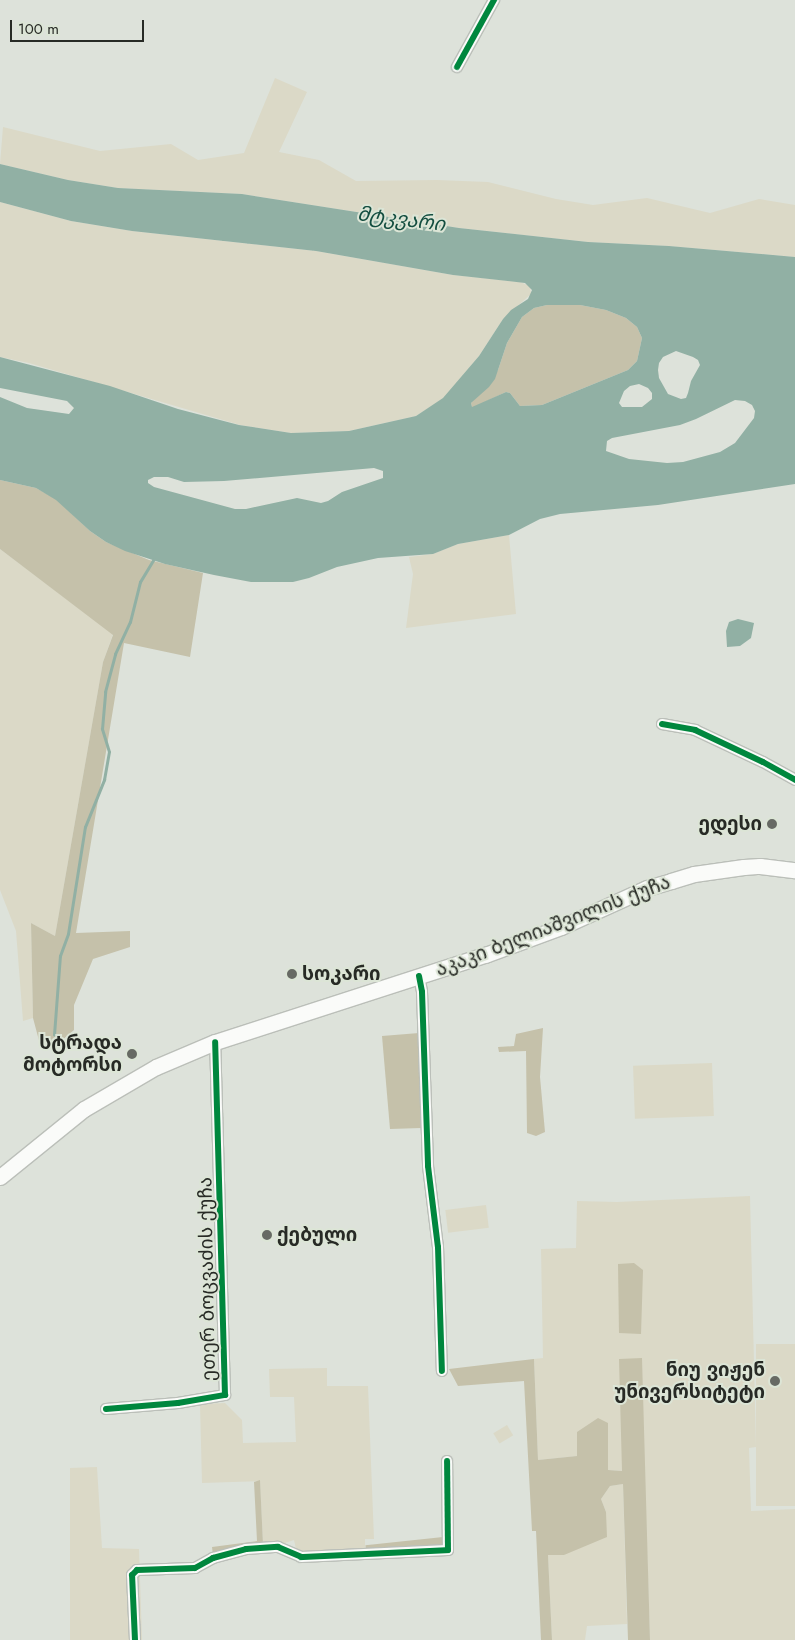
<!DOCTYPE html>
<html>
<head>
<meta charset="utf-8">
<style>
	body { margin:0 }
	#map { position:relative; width:795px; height:1640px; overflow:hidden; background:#dde2da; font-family:Jost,"Noto Sans Georgian",sans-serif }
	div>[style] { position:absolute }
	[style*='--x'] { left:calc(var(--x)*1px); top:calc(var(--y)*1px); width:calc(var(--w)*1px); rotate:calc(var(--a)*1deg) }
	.green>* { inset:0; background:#dbd9c7; transform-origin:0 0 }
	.forest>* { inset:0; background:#c5c1aa; transform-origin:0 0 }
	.water>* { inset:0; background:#91b0a4 }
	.stream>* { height:2.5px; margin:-1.25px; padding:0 1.25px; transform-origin:1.25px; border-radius:1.25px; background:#91b0a4 }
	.roads { filter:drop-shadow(1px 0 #bbbfb9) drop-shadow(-1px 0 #bbbfb9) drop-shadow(0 1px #bbbfb9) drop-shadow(0 -1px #bbbfb9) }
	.minor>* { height:10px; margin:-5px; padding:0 5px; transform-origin:5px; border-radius:5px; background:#fafbf9 }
	.secondary>* { height:15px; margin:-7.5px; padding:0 7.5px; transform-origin:7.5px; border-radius:7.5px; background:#fafbf9 }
	.cycleway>* { height:6px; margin:-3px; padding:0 3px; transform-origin:3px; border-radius:3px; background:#00873e }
	.dots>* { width:14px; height:14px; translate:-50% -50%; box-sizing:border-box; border:2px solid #dce5d6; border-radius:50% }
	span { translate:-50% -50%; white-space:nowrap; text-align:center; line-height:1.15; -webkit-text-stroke:4px #dce5d6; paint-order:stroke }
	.poi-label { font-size:19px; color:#272a25; font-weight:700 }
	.right { translate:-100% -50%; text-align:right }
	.left { translate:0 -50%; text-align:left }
	.street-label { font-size:19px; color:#272a25 }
	.water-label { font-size:20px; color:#144e40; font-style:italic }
	.scale { position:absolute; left:10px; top:20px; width:134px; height:22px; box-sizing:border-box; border:2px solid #272a25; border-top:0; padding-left:6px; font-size:15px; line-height:18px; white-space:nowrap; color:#272a25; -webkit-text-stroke:4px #dce5d6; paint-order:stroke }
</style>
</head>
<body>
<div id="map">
	<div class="green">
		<div style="clip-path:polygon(275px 78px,307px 92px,279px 152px,319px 160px,356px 181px,437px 180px,488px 182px,556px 199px,593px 205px,647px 198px,710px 213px,759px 199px,795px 205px,795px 257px,669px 246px,588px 242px,459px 228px,242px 194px,118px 188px,68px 180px,0 164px,3px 127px,100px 151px,171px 144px,198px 160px,244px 153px)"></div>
		<div style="clip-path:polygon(0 202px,71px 221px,132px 231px,316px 251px,453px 275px,520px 282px,530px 286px,531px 294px,503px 319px,479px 356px,444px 398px,416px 416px,349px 431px,291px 433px,240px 425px,29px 363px,0 357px)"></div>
		<div style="clip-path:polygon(509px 535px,516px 614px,406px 628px,413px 574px,409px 557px,433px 554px,458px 544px)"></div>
		<div style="clip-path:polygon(0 549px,113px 634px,103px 662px,55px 936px,31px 923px,33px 1018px,23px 1021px,16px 931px,0 890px)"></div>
		<div style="left:712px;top:1063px;width:53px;height:79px;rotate:88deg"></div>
		<div style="clip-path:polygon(750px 1196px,756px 1447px,749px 1448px,751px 1511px,795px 1509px,795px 1640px,650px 1640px,646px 1518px,623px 1471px,608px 1470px,608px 1423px,577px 1456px,538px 1460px,534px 1359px,543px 1358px,541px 1249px,576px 1248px,577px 1201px,617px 1202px)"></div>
		<div style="left:486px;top:1205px;width:23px;height:41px;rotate:83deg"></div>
		<div style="left:795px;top:1344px;width:162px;height:39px;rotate:90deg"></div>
		<div style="clip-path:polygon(327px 1368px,327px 1386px,368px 1386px,374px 1539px,365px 1539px,365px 1548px,297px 1553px,294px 1540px,282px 1544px,263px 1544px,260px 1481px,202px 1483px,200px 1404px,225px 1403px,242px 1420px,243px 1443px,296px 1442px,294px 1397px,270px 1397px,269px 1369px)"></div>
		<div style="left:507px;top:1425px;width:12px;height:16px;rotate:59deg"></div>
		<div style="clip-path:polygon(97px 1467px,102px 1548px,139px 1549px,142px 1640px,70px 1640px,70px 1468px)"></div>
		<div style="clip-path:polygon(623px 1484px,627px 1624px,587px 1626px,585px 1640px,552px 1640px,548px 1555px,564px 1555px,606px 1512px,601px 1499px,610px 1486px)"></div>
	</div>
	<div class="forest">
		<div style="clip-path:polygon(547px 305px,580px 305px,606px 310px,626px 318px,637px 327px,642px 338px,637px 361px,628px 370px,542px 405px,520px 406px,510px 393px,506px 392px,472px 408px,471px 403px,498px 370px,507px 343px,522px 317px,534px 308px)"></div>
		<div style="clip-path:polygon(0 480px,36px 488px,56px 499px,90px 531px,106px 542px,149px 560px,203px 573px,190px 657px,124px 643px,76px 933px,130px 931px,130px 947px,93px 959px,74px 1005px,74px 1030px,52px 1049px,41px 1048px,33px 1018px,31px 923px,55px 936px,103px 662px,113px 635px,0 549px)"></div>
		<div style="clip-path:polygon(543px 1028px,540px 1077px,545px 1132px,536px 1136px,527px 1133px,526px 1051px,499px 1052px,498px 1047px,514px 1046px,516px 1034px)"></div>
		<div style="clip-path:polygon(419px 1033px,421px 1128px,390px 1129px,382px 1036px)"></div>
		<div style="clip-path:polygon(634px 1263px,643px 1270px,641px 1334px,619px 1333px,618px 1264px)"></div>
		<div style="clip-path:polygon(642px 1358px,650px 1640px,628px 1640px,623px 1484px,610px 1486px,601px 1499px,606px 1512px,607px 1537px,564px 1555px,548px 1555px,552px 1640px,541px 1640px,536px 1531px,532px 1531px,524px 1381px,458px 1386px,449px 1369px,534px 1359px,538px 1460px,577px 1456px,577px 1432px,598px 1418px,608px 1423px,608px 1470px,622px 1471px,619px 1359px)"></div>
		<div style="clip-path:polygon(260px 1480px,263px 1544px,213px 1555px,212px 1547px,257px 1541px,254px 1482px)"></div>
		<div style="left:443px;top:1537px;width:9px;height:78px;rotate:84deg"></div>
	</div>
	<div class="water">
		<div style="clip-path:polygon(evenodd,0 164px,68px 180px,118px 188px,242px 194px,459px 228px,588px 242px,669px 246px,795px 257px,795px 484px,658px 505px,560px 514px,540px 519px,509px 535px,458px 544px,433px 554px,378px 558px,337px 567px,309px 578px,293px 582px,251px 582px,214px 575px,165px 564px,125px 551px,106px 542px,90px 531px,56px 500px,36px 488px,0 480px,0 397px,27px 408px,69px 414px,74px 408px,67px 401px,0 388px,0 357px,110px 386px,178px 409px,239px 425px,291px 433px,349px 431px,416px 416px,443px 398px,479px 356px,503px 319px,511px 310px,528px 299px,532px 290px,525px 283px,453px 275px,316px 251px,132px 231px,71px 221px,0 202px,0 164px,547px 305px,580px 305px,606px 310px,626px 318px,637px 327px,642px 338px,637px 361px,628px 370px,542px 405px,520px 406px,510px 393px,506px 392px,472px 407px,471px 403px,489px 387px,495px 379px,507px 343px,522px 317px,534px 308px,547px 305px,0 164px,676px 351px,693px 357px,698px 360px,700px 365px,691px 381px,688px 393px,686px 398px,681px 399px,668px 394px,659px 378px,658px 370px,659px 363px,663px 357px,676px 351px,0 164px,639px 384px,648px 388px,652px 393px,652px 399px,642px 407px,622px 407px,619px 403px,624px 391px,630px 386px,639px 384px,0 164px,735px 400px,745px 401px,752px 405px,755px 411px,754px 418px,735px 443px,720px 452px,683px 462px,667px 463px,629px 459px,606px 451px,607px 441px,612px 438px,680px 425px,696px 419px,735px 400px,0 164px,374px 468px,383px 471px,383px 478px,342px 492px,328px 501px,321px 503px,297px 498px,246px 509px,235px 509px,154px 487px,148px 483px,148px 480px,154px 477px,168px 477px,184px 482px,224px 481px,374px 468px)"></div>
		<div style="clip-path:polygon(738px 619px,754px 623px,751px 638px,740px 646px,727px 647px,726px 631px,729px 622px)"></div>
	</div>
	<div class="stream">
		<div style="--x:54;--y:1035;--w:79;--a:-85.7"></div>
		<div style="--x:60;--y:956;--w:23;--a:-70"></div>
		<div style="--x:68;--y:934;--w:108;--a:-81"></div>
		<div style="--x:85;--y:827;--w:51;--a:-68"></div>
		<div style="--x:104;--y:780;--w:28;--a:-80"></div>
		<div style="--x:109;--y:752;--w:24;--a:-107"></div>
		<div style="--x:102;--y:729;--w:37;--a:-85"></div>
		<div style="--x:105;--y:692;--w:39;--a:-75"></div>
		<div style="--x:115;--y:654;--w:35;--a:-65"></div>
		<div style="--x:130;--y:622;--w:41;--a:-76"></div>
		<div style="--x:140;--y:582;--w:26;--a:-59"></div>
	</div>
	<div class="roads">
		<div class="minor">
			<div style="--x:457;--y:67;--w:77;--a:-61.1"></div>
			<div style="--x:662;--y:724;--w:34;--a:10"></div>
			<div style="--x:695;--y:730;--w:75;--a:25.2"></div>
			<div style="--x:763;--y:762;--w:37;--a:29"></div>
			<div style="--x:419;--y:976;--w:16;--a:79"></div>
			<div style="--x:422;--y:992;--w:174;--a:88"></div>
			<div style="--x:428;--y:1166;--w:82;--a:83"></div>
			<div style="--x:438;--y:1247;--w:124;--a:88.2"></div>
			<div style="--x:106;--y:1409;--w:72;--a:-4.8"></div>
			<div style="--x:178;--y:1403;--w:48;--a:-9.7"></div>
			<div style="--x:225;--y:1395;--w:353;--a:-91.6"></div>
			<div style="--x:135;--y:1640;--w:65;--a:-92.6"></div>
			<div style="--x:132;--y:1575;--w:7;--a:-45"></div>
			<div style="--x:137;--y:1570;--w:58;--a:-2"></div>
			<div style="--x:195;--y:1568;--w:21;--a:-29"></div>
			<div style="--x:213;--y:1558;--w:34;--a:-15"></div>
			<div style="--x:246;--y:1549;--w:32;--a:-4"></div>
			<div style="--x:278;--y:1547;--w:25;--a:23"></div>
			<div style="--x:301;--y:1557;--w:147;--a:-2.7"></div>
			<div style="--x:448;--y:1550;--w:89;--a:-90.6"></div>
		</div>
		<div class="secondary">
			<div style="--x:0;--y:1177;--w:108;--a:-39"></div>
			<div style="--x:84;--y:1109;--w:83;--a:-30.3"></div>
			<div style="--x:156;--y:1067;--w:64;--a:-23"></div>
			<div style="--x:215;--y:1042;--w:284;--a:-17.9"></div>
			<div style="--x:485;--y:955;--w:81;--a:-20.2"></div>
			<div style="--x:561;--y:927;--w:94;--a:-24.4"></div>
			<div style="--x:647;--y:888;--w:25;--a:-16"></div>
			<div style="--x:671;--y:881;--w:24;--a:-17"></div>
			<div style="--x:694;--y:874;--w:50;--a:-8"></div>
			<div style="--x:744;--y:867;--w:16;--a:-4"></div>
			<div style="--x:760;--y:866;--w:35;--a:7"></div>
		</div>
	</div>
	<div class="cycleway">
		<div style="--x:457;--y:67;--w:77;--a:-61.1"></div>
		<div style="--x:662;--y:724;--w:34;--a:10"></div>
		<div style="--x:695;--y:730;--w:75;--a:25.2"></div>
		<div style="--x:763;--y:762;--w:37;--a:29"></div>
		<div style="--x:419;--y:976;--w:16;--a:79"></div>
		<div style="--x:422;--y:992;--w:174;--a:88"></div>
		<div style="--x:428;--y:1166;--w:82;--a:83"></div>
		<div style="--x:438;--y:1247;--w:124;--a:88.2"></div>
		<div style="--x:106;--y:1409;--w:72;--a:-4.8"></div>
		<div style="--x:178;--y:1403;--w:48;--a:-9.7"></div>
		<div style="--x:225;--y:1395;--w:353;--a:-91.6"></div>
		<div style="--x:135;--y:1640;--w:65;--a:-92.6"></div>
		<div style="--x:132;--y:1575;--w:7;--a:-45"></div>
		<div style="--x:137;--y:1570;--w:58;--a:-2"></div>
		<div style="--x:195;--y:1568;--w:21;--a:-29"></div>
		<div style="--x:213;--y:1558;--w:34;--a:-15"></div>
		<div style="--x:246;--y:1549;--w:32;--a:-4"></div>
		<div style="--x:278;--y:1547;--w:25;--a:23"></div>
		<div style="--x:301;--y:1557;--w:147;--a:-2.7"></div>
		<div style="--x:448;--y:1550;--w:89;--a:-90.6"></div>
	</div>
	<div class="dots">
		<div style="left:772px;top:824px;background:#676a64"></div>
		<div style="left:292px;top:974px;background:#676a64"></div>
		<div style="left:132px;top:1054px;background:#676a64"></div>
		<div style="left:267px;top:1235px;background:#676a64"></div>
		<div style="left:775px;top:1381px;background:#676a64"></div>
	</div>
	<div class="poi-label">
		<span class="right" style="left:762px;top:824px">ედესი</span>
		<span class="left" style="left:302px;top:974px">სოკარი</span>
		<span class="right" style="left:122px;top:1054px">სტრადა<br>მოტორსი</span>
		<span class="left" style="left:277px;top:1235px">ქებული</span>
		<span class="right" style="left:765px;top:1381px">ნიუ ვიჟენ<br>უნივერსიტეტი</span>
	</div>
	<div class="street-label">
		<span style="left:553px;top:926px;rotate:-21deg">აკაკი ბელიაშვილის ქუჩა</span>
		<span style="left:207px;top:1279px;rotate:-91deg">ეთერ ბოცვაძის ქუჩა</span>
	</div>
	<div class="water-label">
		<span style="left:401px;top:219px;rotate:7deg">მტკვარი</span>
	</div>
	<div class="scale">100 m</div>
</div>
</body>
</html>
